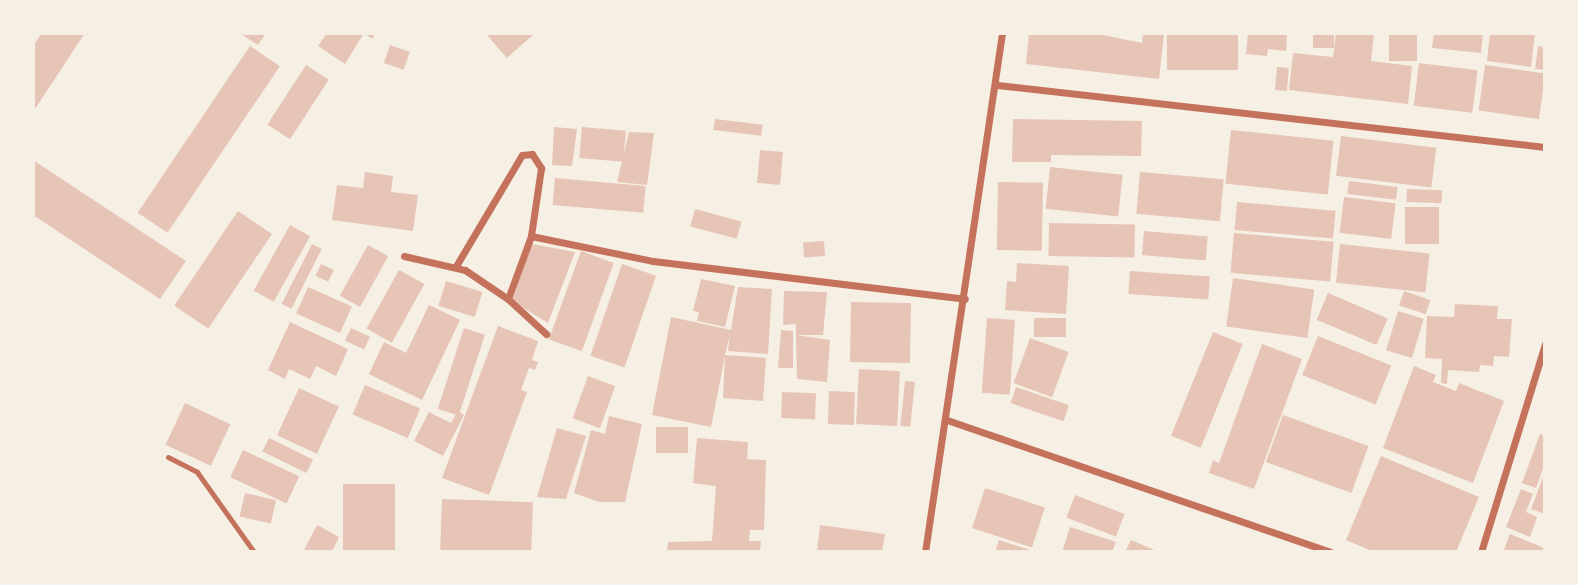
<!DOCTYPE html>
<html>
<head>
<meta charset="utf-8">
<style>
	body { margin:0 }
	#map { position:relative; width:1578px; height:585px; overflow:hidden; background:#f6efe4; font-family:Overpass,sans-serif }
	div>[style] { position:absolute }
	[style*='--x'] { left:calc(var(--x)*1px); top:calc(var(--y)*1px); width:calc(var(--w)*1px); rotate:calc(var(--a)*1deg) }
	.building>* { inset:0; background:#e6c5b7; transform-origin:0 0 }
	.service>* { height:5px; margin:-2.5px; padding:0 2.5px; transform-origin:2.5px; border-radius:2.5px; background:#c5725c }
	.minor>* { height:7px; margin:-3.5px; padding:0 3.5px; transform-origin:3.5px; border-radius:3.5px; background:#c5725c }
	span { translate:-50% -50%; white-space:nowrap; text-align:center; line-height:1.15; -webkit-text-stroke:6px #f6efe4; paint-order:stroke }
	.frame { position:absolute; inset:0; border:35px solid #f6efe4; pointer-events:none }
</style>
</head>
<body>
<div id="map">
	<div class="building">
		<div style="clip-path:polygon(42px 33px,85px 33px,33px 112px,33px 46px)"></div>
		<div style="clip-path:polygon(239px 33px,266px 33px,258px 45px)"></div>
		<div style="clip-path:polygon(327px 33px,376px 33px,372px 39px,364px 33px,345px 64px,318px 46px)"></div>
		<div style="clip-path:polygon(485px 33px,535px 33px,507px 58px)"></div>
		<div style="clip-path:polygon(1029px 33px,1093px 33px,1142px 43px,1143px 33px,1164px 34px,1159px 79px,1026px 64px)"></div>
		<div style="left:1167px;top:33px;width:71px;height:37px"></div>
		<div style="clip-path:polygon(1248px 33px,1287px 33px,1286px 51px,1268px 49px,1267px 56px,1246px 54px)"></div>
		<div style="left:1313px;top:33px;width:21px;height:15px"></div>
		<div style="clip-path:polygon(1336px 33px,1374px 33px,1371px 61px,1412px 66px,1408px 104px,1289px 90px,1293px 53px,1333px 57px)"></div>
		<div style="left:1389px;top:33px;width:28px;height:28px"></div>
		<div style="clip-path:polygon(1434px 33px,1483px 33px,1481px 53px,1432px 48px)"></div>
		<div style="clip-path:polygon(1490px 33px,1535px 33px,1531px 67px,1487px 61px)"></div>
		<div style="left:390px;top:45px;width:21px;height:19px;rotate:19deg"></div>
		<div style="left:250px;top:46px;width:36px;height:201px;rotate:34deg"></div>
		<div style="clip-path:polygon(1538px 46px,1545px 47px,1545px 70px,1535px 69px)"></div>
		<div style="left:1419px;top:63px;width:59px;height:43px;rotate:7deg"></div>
		<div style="left:306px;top:65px;width:27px;height:71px;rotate:33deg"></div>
		<div style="left:1485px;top:65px;width:61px;height:46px;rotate:8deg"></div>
		<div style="left:1277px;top:67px;width:12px;height:23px;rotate:5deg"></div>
		<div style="left:715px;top:119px;width:48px;height:11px;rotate:7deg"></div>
		<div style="clip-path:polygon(1013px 119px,1142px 121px,1141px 156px,1051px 155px,1051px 162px,1012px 162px)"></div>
		<div style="clip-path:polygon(554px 127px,577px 129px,572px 166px,552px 165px)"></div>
		<div style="left:582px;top:127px;width:44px;height:31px;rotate:5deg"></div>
		<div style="left:1231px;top:130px;width:103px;height:54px;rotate:6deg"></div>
		<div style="clip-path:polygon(629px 132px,654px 133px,647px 185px,617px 182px)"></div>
		<div style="left:1341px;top:136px;width:96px;height:40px;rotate:7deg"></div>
		<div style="left:760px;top:150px;width:23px;height:33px;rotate:5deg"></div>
		<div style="clip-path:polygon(33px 160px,186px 261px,160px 299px,33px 215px)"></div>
		<div style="left:1050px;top:167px;width:73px;height:42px;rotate:6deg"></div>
		<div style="clip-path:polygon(365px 172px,393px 176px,391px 192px,418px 195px,413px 231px,332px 220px,337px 185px,363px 188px)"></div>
		<div style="left:1140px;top:172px;width:84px;height:42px;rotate:5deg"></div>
		<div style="left:555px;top:178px;width:91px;height:27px;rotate:5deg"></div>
		<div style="left:1349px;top:181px;width:49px;height:13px;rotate:7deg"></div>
		<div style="left:998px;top:182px;width:45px;height:68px;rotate:1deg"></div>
		<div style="left:1407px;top:189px;width:35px;height:13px;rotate:2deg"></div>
		<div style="left:1344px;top:197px;width:52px;height:36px;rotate:7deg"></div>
		<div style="left:1237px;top:202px;width:99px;height:28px;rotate:5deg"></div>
		<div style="left:1405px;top:207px;width:34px;height:37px"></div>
		<div style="left:695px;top:209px;width:48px;height:18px;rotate:15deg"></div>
		<div style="left:238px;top:211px;width:41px;height:114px;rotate:34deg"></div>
		<div style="left:1049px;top:223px;width:86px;height:33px;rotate:1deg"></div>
		<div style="left:290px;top:225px;width:23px;height:75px;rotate:29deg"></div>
		<div style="left:1144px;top:231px;width:64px;height:24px;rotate:5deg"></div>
		<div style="left:1234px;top:233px;width:100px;height:40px;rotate:5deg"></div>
		<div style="left:824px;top:241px;width:15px;height:21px;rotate:86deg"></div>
		<div style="left:312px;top:244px;width:11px;height:67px;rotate:27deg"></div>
		<div style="clip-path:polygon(532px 244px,575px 252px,548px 323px,512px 301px)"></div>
		<div style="left:1340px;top:244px;width:90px;height:39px;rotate:6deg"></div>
		<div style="left:368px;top:245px;width:23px;height:58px;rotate:29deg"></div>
		<div style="left:581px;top:251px;width:35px;height:94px;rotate:20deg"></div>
		<div style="clip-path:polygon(1017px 263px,1069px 266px,1066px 314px,1005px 310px,1007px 281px,1016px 282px)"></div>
		<div style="left:321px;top:264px;width:14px;height:13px;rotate:25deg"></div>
		<div style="left:622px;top:264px;width:36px;height:97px;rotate:19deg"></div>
		<div style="left:399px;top:270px;width:29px;height:67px;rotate:29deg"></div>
		<div style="left:1130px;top:271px;width:80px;height:23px;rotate:4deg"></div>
		<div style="left:1233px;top:278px;width:82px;height:49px;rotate:8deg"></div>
		<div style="clip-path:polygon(701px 279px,735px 286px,725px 327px,697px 321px,699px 312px,693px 311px)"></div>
		<div style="left:446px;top:281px;width:38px;height:26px;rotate:17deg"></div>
		<div style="left:308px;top:287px;width:48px;height:29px;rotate:24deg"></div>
		<div style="clip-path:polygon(738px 287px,772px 289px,768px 354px,728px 351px,730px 335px,725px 355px,766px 358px,763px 401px,723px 398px,725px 356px,711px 427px,652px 415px,671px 317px,731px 330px)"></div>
		<div style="clip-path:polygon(784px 291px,827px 292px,823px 335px,796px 335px,796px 324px,783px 325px)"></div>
		<div style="left:1404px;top:291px;width:28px;height:15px;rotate:19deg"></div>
		<div style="left:1328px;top:293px;width:65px;height:29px;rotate:23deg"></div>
		<div style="left:851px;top:302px;width:60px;height:60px;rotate:1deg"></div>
		<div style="clip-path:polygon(1455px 304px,1498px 306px,1497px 319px,1512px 319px,1509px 357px,1494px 356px,1493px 366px,1480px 365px,1479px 372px,1448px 370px,1447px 384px,1441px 383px,1442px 359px,1425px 358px,1427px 316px,1454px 317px)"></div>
		<div style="clip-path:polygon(429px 305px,460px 320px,422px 400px,369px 374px,384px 342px,406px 353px)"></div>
		<div style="left:1398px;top:311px;width:27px;height:41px;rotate:17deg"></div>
		<div style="left:987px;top:318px;width:28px;height:75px;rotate:4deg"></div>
		<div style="left:1066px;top:318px;width:19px;height:32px;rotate:90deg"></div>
		<div style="clip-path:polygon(290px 322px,348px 349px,336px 376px,316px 366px,310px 379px,289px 369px,285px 379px,268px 370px)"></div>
		<div style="clip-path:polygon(498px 326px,538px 341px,532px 360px,538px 362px,535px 370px,529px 368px,521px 390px,527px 392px,489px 495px,442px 478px)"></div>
		<div style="left:351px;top:328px;width:21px;height:14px;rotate:25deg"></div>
		<div style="left:464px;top:328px;width:22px;height:85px;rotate:18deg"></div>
		<div style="clip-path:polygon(781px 330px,793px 331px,793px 368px,778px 368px)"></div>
		<div style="left:1213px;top:332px;width:32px;height:112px;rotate:22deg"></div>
		<div style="clip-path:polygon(796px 335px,830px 340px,827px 382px,797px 379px)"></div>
		<div style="left:1318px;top:336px;width:79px;height:42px;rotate:22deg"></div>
		<div style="left:1030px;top:338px;width:41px;height:48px;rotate:20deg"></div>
		<div style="clip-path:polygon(1262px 344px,1302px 359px,1254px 489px,1209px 473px,1213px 460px,1219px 463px)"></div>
		<div style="clip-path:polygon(1414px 366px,1436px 375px,1433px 382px,1456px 391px,1459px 383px,1504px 401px,1473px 483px,1383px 448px)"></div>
		<div style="left:859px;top:369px;width:41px;height:55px;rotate:3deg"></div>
		<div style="left:588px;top:376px;width:29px;height:45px;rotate:20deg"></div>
		<div style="left:905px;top:381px;width:10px;height:45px;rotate:6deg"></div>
		<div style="left:365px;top:385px;width:60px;height:32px;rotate:23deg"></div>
		<div style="left:1016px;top:387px;width:56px;height:17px;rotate:19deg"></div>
		<div style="left:299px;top:388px;width:44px;height:52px;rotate:25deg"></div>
		<div style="left:829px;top:391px;width:26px;height:33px;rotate:2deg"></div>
		<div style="left:782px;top:392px;width:34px;height:26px;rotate:2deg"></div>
		<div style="left:185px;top:403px;width:50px;height:46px;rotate:25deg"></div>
		<div style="clip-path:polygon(458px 411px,464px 415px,443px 456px,414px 441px,429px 412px,451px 423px)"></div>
		<div style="left:1283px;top:415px;width:91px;height:50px;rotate:20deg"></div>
		<div style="clip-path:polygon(609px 416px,642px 424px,625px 502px,599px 502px,574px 493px,591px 430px,605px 434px)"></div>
		<div style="left:656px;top:427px;width:32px;height:26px"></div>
		<div style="clip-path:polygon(557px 428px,586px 436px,566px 499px,537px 497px)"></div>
		<div style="clip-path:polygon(1540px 434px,1545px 436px,1545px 463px,1536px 488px,1522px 483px)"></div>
		<div style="left:269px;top:438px;width:49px;height:15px;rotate:26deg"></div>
		<div style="clip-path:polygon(697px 438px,748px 442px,747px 459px,766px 460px,764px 530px,750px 530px,749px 541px,761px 541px,760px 552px,667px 552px,668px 542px,712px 541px,716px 486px,693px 483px)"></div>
		<div style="left:243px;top:450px;width:62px;height:30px;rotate:25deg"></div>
		<div style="clip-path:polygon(1381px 456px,1479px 497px,1456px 552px,1374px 552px,1346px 540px)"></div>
		<div style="clip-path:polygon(1545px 472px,1545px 514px,1531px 509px)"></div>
		<div style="left:395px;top:484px;width:68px;height:52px;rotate:90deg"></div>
		<div style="left:985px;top:488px;width:63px;height:42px;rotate:18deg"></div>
		<div style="clip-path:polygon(1521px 489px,1533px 494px,1526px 512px,1537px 517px,1530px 537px,1506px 527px)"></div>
		<div style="left:245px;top:493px;width:32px;height:24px;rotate:13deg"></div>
		<div style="left:1075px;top:495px;width:53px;height:24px;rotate:21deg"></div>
		<div style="left:442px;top:499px;width:91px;height:52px;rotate:2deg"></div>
		<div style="clip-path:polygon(317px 525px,339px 537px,332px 552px,303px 552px)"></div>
		<div style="clip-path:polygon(820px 525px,885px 534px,882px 552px,817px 552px)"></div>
		<div style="clip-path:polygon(1070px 527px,1116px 542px,1112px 552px,1062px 552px)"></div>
		<div style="clip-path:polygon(1510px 534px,1544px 548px,1542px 552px,1503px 552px)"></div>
		<div style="clip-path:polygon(999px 540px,1033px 551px,1033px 552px,995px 552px)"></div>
		<div style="clip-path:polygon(1131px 540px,1159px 552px,1125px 552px)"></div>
	</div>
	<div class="service">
		<div style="--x:168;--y:457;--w:33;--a:27"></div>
		<div style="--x:197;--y:472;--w:98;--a:54.5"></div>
	</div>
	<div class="minor">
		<div style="--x:997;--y:85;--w:551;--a:6.45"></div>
		<div style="--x:531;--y:236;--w:125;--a:11.6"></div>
		<div style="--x:653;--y:261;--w:314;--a:6.9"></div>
		<div style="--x:404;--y:256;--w:63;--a:12.9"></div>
		<div style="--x:465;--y:270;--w:52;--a:34"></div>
		<div style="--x:508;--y:299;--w:52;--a:42.6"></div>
		<div style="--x:456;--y:266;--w:129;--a:-59.3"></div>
		<div style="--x:522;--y:155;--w:10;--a:-6"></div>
		<div style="--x:532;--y:154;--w:17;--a:57"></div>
		<div style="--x:541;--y:168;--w:69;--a:98.4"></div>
		<div style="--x:531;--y:236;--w:67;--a:110.1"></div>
		<div style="--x:947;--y:420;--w:406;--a:19"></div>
		<div style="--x:925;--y:552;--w:525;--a:-81.56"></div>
		<div style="--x:1481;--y:552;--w:218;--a:-72.9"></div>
	</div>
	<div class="frame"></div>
</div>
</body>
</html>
